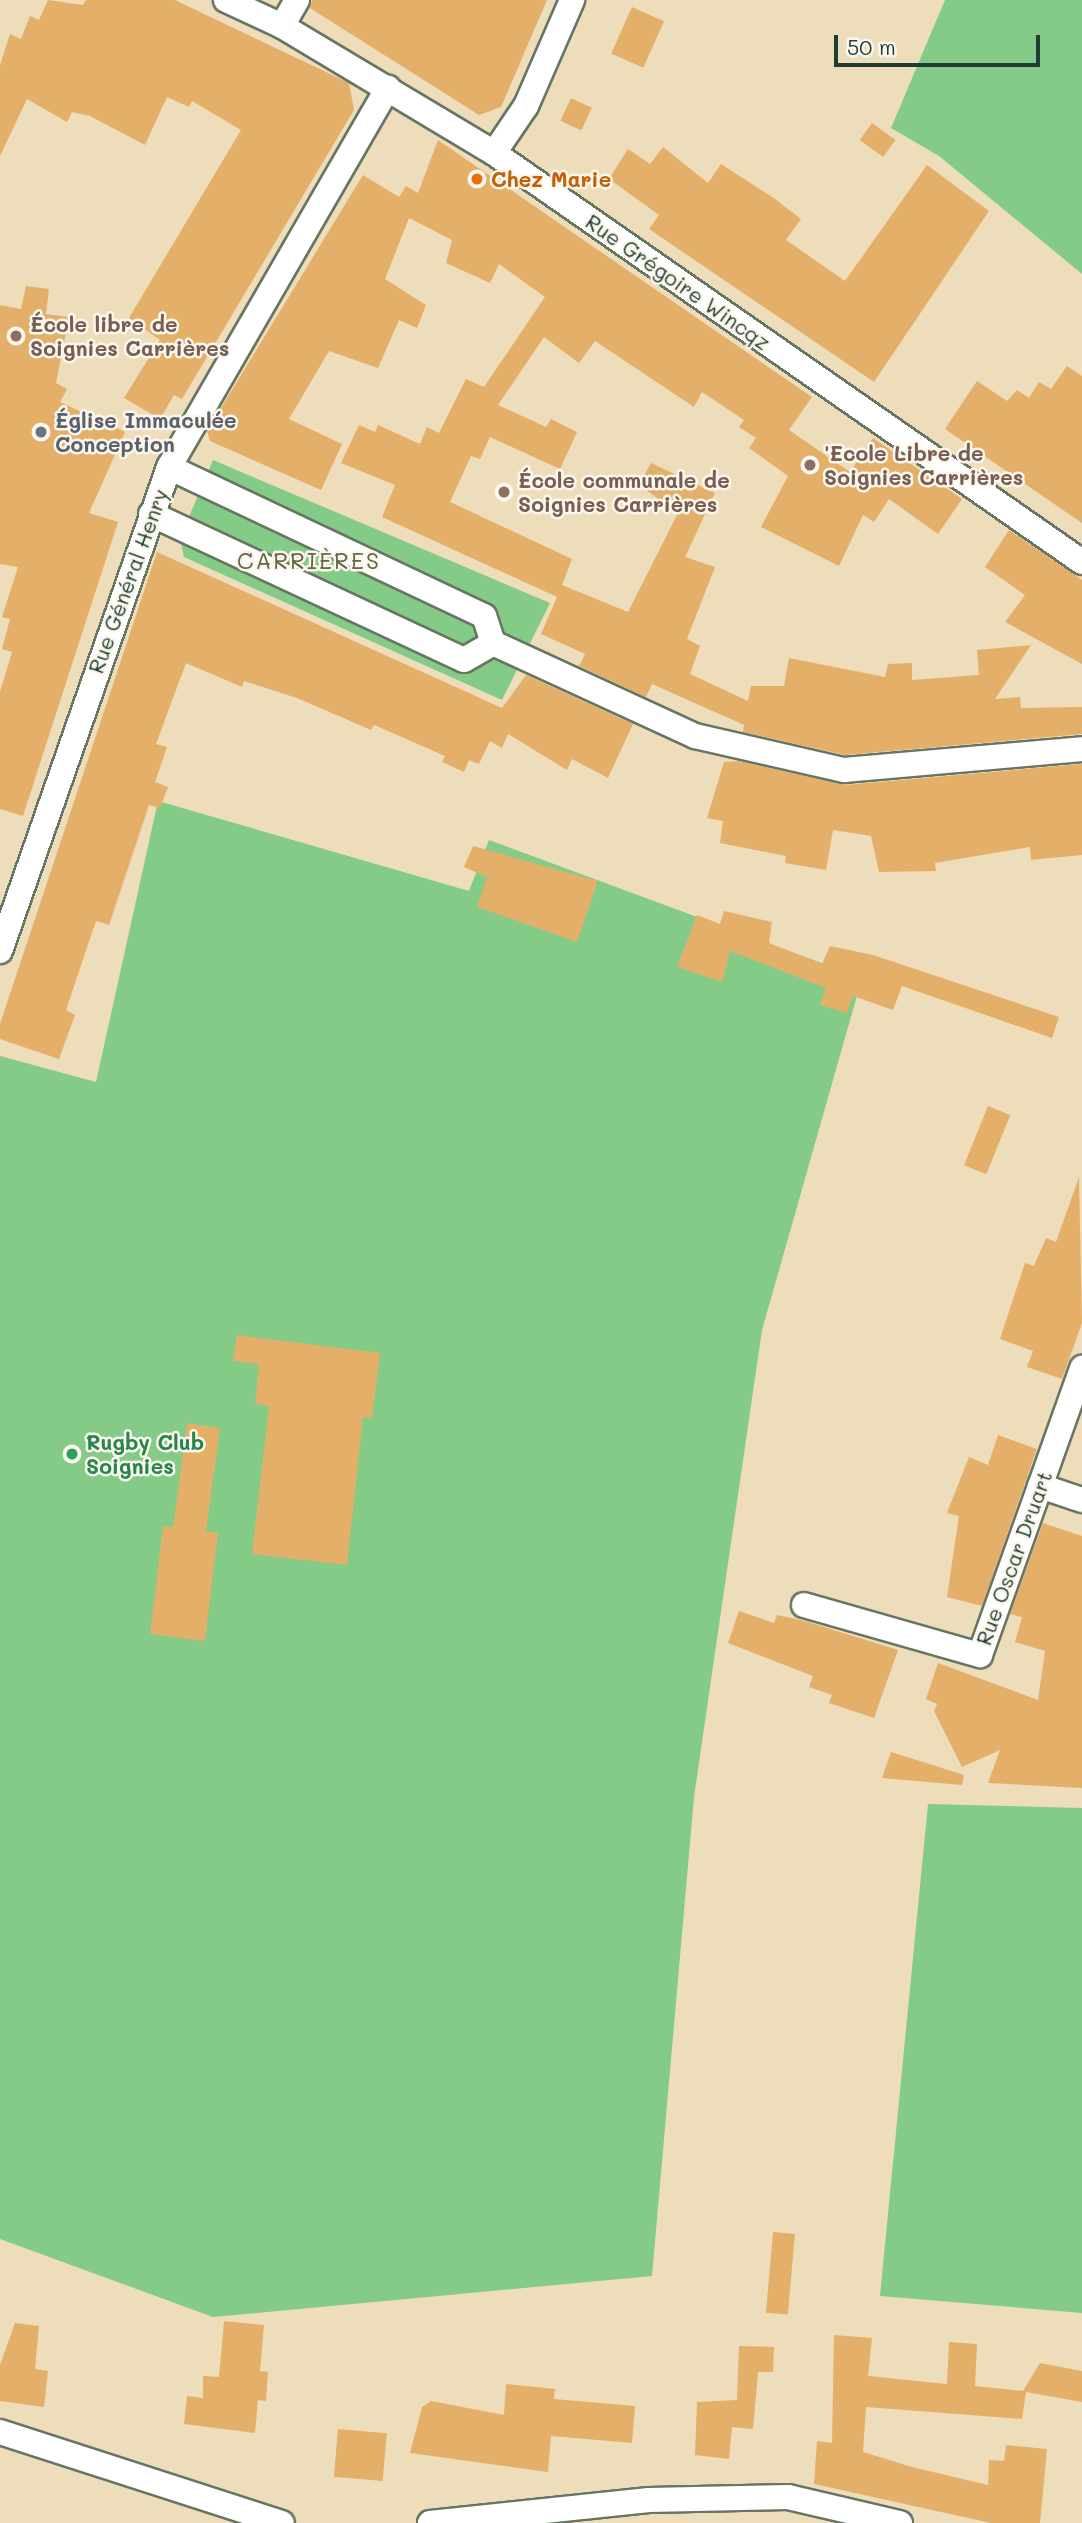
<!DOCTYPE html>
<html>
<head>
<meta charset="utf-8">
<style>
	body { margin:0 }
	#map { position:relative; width:1082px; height:2523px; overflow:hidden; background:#eeddba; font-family:Mali,sans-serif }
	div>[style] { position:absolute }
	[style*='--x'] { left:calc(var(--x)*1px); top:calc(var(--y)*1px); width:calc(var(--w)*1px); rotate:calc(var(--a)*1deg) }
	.green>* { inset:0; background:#83cb87 }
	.building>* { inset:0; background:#e4af68; transform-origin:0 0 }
	.roads { filter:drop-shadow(2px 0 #677563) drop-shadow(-2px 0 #677563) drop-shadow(0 2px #677563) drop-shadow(0 -2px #677563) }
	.street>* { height:24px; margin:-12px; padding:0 12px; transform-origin:12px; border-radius:12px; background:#fff }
	.dots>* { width:19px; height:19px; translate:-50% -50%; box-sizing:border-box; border:4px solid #fbf7ec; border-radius:50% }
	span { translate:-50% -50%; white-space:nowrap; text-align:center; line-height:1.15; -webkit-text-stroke:5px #fbf7ec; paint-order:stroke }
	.food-label { font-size:21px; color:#c56008; font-weight:700 }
	.left { translate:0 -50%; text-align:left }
	.street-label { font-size:21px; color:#1f3d34 }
	.education-label { font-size:21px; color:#785e54; font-weight:700 }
	.worship-label { font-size:21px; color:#5b616d; font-weight:700 }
	.leisure-label { font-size:21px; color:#27864d; font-weight:700 }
	.neighbourhood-label { font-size:23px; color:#646546; letter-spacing:2px }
	.scale { position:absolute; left:834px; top:35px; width:206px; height:32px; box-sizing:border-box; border:4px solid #1f3d34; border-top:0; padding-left:9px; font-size:21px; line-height:24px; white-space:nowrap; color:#1f3d34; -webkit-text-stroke:5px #fbf7ec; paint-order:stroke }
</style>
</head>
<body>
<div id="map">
	<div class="green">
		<div style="clip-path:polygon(945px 0,1082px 0,1082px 274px,939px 156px,891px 128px)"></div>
		<div style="clip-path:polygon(213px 460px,550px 603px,502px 700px,184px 557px,180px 538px)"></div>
		<div style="clip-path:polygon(158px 801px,469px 891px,489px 840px,862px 978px,762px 1330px,694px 1797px,652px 2276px,213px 2317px,0 2239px,0 1056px,96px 1082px)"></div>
		<div style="clip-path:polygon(928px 1804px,1082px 1808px,1082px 2313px,880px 2296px)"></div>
	</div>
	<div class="building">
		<div style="clip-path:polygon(48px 0,83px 5px,86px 0,175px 0,349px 83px,354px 110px,182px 399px,174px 395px,160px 419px,124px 398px,160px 340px,129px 318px,241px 130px,192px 101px,189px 107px,167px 97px,145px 145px,90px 116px,72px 112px,67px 122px,27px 99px,0 156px,0 65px,10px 34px,21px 39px,30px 16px,39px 20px)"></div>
		<div style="clip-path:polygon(312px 0,547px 0,501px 107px,479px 115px,310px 8px)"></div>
		<div style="left:632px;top:7px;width:35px;height:51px;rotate:24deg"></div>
		<div style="left:571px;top:98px;width:23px;height:25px;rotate:25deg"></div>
		<div style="left:872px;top:123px;width:29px;height:21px;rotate:36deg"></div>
		<div style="clip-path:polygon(438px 140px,812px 397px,789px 430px,850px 472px,873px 438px,962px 499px,938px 534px,889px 499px,874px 522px,863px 515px,839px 566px,761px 527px,788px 476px,749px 448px,756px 438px,739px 427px,744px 420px,702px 392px,694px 407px,595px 341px,579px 363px,544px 337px,498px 405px,546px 427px,551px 419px,577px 432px,560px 469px,490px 437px,480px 459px,471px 456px,450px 502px,572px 559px,562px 585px,628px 612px,678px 513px,639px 485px,651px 463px,715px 493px,685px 557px,715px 567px,687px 639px,700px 646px,690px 674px,748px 701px,751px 686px,784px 686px,789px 658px,885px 677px,888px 664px,912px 663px,912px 680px,979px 675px,977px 650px,1031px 645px,995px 699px,1020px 697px,1021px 708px,1082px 707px,1082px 734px,845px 755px,743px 732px,744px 725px,652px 684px,646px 697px,579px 666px,585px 654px,541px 634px,557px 597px,382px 517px,395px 485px,341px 463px,359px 425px,375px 432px,378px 425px,420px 444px,427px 427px,439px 433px,466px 379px,484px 387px,545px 297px,499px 264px,490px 283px,446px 263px,452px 240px,409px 218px,385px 279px,426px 305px,417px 328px,399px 320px,378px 368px,329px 351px,289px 419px,342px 444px,321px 490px,210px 441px,207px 431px,363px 175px,399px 197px,406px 186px,418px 193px)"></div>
		<div style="clip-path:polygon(663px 147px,708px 183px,721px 164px,775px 199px,801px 219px,786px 240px,845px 281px,927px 165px,989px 211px,874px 382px,649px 229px,659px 215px,609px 179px,628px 149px,650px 164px)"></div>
		<div style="clip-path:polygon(26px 286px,49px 289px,46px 314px,69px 317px,56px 383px,67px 389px,60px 402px,125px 432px,89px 513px,118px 522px,23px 816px,0 809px,0 692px,12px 652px,2px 649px,10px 619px,2px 617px,18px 567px,0 564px,0 305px,21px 309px)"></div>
		<div style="clip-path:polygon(1067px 366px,1082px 376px,1082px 523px,945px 429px,977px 381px,1007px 401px,1017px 390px,1029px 398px,1039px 382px,1051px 389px)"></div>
		<div style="clip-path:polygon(1009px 530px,1082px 580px,1082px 664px,1005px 622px,1025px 595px,985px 567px)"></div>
		<div style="clip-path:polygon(157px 552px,502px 708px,526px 675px,633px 724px,608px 778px,572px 759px,567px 770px,508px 734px,502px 748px,490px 741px,479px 764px,469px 760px,464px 772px,442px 762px,445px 756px,374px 725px,371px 730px,297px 698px,244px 681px,242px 687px,186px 663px,156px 744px,167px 747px,155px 782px,168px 787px,160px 808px,149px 805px,109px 925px,96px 921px,66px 1010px,75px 1015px,59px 1059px,0 1039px,0 1024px)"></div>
		<div style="clip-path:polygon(739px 761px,845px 785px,1082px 764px,1082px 855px,1031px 860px,1030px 847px,935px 863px,936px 871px,879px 872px,871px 836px,833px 830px,826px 870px,785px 863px,786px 856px,720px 843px,723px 821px,707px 818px,724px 762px)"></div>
		<div style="clip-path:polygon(473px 846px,598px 881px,577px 942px,477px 907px,487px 877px,464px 867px)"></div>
		<div style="clip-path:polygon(724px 911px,772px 922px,769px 943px,822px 964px,830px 946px,873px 955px,1059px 1017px,1052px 1038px,902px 986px,893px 1010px,853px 996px,847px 1013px,820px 1005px,826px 988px,730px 951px,722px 982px,677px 967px,697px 915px,720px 924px)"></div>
		<div style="left:988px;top:1106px;width:24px;height:64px;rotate:22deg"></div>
		<div style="clip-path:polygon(1079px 1177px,1082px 1323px,1062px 1379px,1027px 1367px,1033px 1351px,1000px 1339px,1025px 1263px,1034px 1266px,1046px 1238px,1056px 1242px)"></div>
		<div style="clip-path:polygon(237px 1335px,380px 1353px,372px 1418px,363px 1417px,347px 1565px,252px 1554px,269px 1406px,255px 1404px,259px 1364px,233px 1361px)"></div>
		<div style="clip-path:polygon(187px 1423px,220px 1428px,206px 1531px,218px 1533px,205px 1641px,150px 1634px,163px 1526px,173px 1527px)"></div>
		<div style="clip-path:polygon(998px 1435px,1037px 1449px,982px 1606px,947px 1597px,959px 1516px,947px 1513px,969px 1457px,988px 1465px)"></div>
		<div style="clip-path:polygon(1043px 1523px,1082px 1536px,1082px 1788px,988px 1783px,1000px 1750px,962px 1767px,934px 1711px,937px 1704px,926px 1699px,938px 1663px,1038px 1700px,1045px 1651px,1015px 1642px,1022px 1617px,1010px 1614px)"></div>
		<div style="clip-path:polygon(739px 1611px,774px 1623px,777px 1615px,805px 1621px,898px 1650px,874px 1718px,829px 1703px,832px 1695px,809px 1687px,813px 1676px,728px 1643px)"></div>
		<div style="clip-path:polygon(891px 1752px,964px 1775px,962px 1785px,882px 1778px)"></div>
		<div style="left:773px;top:2232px;width:22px;height:81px;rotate:5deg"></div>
		<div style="clip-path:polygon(224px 2321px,264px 2325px,260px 2371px,268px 2372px,266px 2401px,258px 2400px,255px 2433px,184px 2424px,187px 2396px,203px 2398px,203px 2376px,219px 2377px)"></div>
		<div style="clip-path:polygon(15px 2323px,39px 2326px,35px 2369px,48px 2371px,44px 2407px,0 2401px,0 2365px)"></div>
		<div style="clip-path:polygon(834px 2335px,872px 2338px,868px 2376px,947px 2384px,949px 2342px,977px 2344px,975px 2386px,1023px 2391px,1040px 2363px,1082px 2371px,1082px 2402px,1026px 2392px,1022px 2419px,866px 2407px,863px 2452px,912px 2467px,988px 2485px,989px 2460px,1004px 2461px,1006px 2445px,1047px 2449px,1040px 2523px,991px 2523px,814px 2484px,817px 2441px,832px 2443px)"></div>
		<div style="clip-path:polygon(739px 2346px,774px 2347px,773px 2372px,758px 2372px,753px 2429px,732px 2427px,729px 2459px,695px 2455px,697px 2402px,737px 2400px)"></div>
		<div style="clip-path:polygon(506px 2384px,555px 2389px,554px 2399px,635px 2406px,632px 2443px,551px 2436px,548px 2472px,410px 2453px,422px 2407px,431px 2401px,504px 2415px)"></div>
		<div style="left:338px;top:2429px;width:49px;height:48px;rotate:5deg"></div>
	</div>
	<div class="roads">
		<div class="street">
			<div style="--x:226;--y:0;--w:62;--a:24.9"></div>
			<div style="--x:282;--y:26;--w:247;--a:30.9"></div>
			<div style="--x:494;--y:153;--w:716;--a:34.82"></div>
			<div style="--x:282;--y:26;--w:30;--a:-60"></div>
			<div style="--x:494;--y:153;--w:57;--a:-55.8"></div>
			<div style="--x:526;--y:106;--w:116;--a:-66.5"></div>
			<div style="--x:151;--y:514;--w:345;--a:25"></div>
			<div style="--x:464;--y:660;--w:34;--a:-30"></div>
			<div style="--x:493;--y:643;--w:28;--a:-108"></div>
			<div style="--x:484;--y:616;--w:348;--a:-154.7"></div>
			<div style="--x:493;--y:643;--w:222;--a:24.7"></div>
			<div style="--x:695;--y:736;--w:153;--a:12.9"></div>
			<div style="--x:844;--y:770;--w:239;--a:-5"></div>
			<div style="--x:0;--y:951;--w:513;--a:-70.75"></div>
			<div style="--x:169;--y:467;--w:438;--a:-60"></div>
			<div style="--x:1040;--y:1486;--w:44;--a:18.4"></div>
			<div style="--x:804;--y:1605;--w:183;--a:15.9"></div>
			<div style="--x:980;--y:1655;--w:305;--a:-70.4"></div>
			<div style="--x:0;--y:2432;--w:296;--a:17.9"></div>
			<div style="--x:430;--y:2523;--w:220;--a:-6"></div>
			<div style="--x:649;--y:2500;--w:139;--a:-1.2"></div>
			<div style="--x:788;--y:2497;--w:115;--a:13.1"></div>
		</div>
	</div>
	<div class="dots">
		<div style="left:477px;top:179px;background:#e8710a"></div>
		<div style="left:16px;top:336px;background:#8d6e63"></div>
		<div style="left:41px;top:432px;background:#6b7280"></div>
		<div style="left:810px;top:465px;background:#8d6e63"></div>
		<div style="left:504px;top:492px;background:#8d6e63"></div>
		<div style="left:72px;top:1454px;background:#2e9e5b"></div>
	</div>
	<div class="food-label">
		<span class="left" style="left:491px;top:179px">Chez Marie</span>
	</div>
	<div class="street-label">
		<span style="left:678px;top:282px;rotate:35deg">Rue Grégoire Wincqz</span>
		<span style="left:128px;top:581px;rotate:-70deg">Rue Général Henry</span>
		<span style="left:1014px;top:1558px;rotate:-70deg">Rue Oscar Druart</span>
	</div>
	<div class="education-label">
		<span class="left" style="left:30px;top:336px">École libre de<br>Soignies Carrières</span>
		<span class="left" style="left:824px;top:465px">'Ecole Libre de<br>Soignies Carrières</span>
		<span class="left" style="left:518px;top:492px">École communale de<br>Soignies Carrières</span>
	</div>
	<div class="worship-label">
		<span class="left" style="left:55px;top:432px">Église Immaculée<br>Conception</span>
	</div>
	<div class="leisure-label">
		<span class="left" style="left:86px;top:1454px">Rugby Club<br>Soignies</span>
	</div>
	<div class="neighbourhood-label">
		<span style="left:309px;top:560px">CARRIÈRES</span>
	</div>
	<div class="scale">50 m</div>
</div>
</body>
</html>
